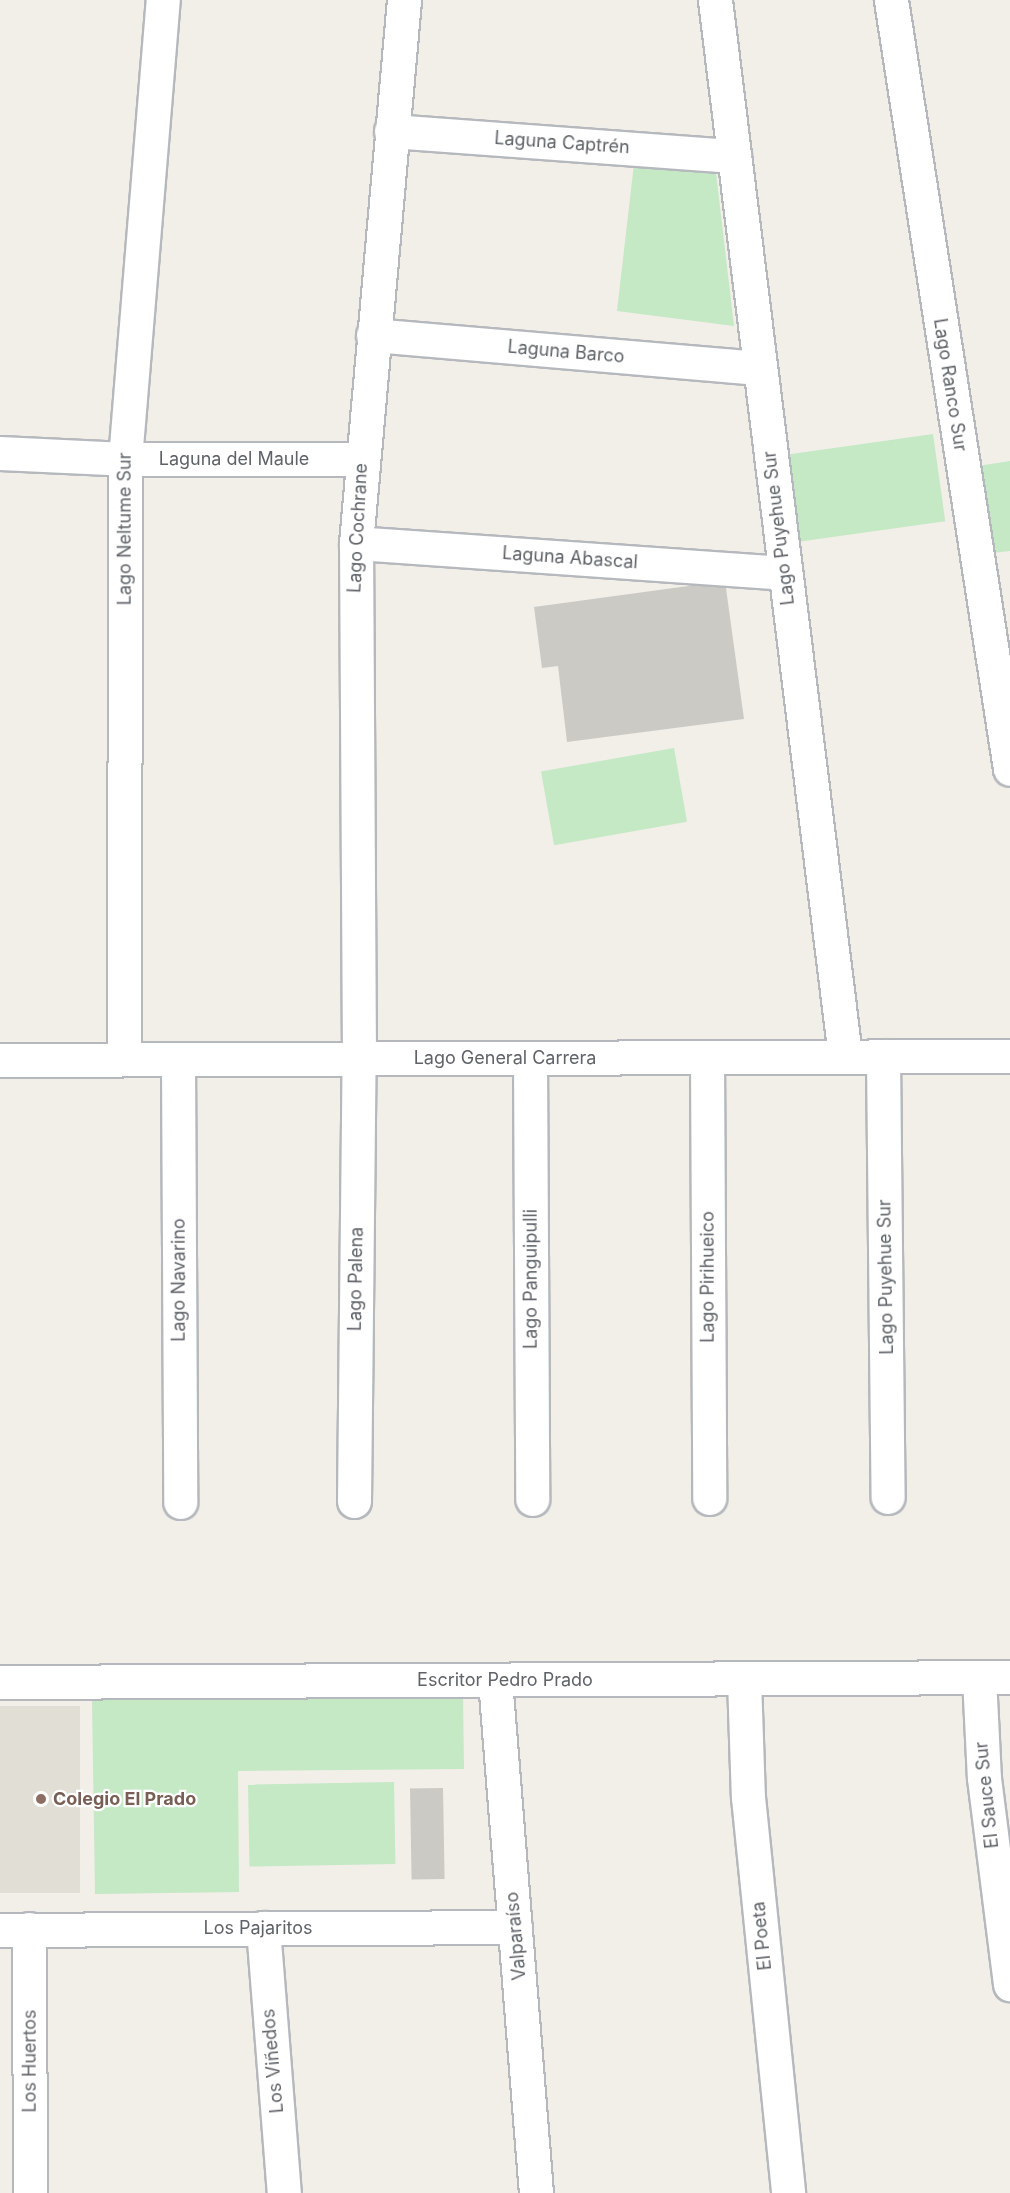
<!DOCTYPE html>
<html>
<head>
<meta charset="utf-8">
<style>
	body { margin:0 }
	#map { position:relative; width:1010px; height:2193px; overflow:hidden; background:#f1efe8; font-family:Inter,sans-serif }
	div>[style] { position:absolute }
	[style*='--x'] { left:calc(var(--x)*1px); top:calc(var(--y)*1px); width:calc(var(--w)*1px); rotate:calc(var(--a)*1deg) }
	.education>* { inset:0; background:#e1ded6; transform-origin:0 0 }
	.green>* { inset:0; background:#c5e8c5; transform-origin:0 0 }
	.building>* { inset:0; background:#cccac5; transform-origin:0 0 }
	.roads { filter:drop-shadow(2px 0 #b5b8bc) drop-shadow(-2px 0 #b5b8bc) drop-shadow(0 2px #b5b8bc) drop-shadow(0 -2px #b5b8bc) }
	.minor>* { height:33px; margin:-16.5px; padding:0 16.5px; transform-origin:16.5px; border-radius:16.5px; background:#fff }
	.dots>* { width:16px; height:16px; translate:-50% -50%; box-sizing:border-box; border:3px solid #fff; border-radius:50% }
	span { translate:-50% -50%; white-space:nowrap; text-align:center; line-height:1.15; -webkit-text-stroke:4.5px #fff; paint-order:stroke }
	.street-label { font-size:18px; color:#5f6368 }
	.education-label { font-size:18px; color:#785e54; font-weight:700 }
	.left { translate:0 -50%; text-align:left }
</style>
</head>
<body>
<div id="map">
	<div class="education">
		<div style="left:0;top:1706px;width:80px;height:187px"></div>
	</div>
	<div class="green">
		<div style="clip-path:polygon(634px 164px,716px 173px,734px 326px,617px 311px)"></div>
		<div style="left:933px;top:434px;width:88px;height:150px;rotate:82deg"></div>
		<div style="clip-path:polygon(1010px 461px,1010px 551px,991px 553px,978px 466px)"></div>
		<div style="left:674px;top:748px;width:75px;height:135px;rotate:80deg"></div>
		<div style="clip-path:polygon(463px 1695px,464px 1769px,238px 1771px,239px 1892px,95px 1894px,92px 1699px)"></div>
		<div style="left:394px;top:1782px;width:82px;height:146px;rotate:89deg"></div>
	</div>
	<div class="building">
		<div style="clip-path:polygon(725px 581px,744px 719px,567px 742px,558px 666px,542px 668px,534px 607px)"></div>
		<div style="left:443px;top:1788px;width:91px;height:33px;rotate:89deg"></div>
	</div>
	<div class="roads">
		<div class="minor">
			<div style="--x:715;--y:0;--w:1064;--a:82.98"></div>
			<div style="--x:891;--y:0;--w:778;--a:81.2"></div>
			<div style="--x:391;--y:131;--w:344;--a:4.2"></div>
			<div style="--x:373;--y:335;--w:388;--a:4.9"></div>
			<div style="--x:0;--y:453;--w:125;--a:2.7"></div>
			<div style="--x:125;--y:459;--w:236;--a:0"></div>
			<div style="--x:356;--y:543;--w:430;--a:4"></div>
			<div style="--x:883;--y:1056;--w:441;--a:89.4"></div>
			<div style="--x:707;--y:1057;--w:441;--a:89.7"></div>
			<div style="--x:530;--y:1058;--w:441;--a:89.7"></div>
			<div style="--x:124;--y:1059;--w:600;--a:-89.9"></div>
			<div style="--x:125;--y:459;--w:461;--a:-85.3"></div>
			<div style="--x:178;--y:1059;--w:443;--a:89.7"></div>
			<div style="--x:0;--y:1060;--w:1010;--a:-0.23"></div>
			<div style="--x:354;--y:1501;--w:443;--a:-89.4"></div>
			<div style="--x:359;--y:1058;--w:515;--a:-90.33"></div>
			<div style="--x:356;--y:543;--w:545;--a:-84.95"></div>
			<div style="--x:979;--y:1677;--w:101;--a:87.2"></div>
			<div style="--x:984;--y:1778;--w:208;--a:82.8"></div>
			<div style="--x:744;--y:1679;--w:118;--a:88.1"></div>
			<div style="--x:748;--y:1797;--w:398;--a:84.2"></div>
			<div style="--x:495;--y:1680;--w:515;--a:85.43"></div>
			<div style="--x:0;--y:1682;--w:1010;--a:-0.28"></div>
			<div style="--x:263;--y:1928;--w:266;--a:85.5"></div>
			<div style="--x:29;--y:1929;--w:264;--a:89.8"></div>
			<div style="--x:0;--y:1930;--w:515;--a:-0.33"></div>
		</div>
	</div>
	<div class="dots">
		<div style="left:41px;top:1799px;background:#8d6e63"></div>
	</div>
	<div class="street-label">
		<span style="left:562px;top:143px;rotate:4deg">Laguna Captrén</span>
		<span style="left:566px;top:352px;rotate:5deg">Laguna Barco</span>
		<span style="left:950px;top:385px;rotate:81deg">Lago Ranco Sur</span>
		<span style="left:234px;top:459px">Laguna del Maule</span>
		<span style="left:358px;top:528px;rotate:-87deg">Lago Cochrane</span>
		<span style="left:779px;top:528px;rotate:-97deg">Lago Puyehue Sur</span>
		<span style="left:125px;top:529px;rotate:-90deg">Lago Neltume Sur</span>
		<span style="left:570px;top:558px;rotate:4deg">Laguna Abascal</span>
		<span style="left:505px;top:1058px">Lago General Carrera</span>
		<span style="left:708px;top:1277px;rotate:-90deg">Lago Pirihueico</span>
		<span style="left:886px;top:1277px;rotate:-91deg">Lago Puyehue Sur</span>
		<span style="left:356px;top:1279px;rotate:-89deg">Lago Palena</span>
		<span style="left:531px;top:1279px;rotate:-90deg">Lago Panguipulli</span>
		<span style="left:179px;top:1280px;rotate:-90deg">Lago Navarino</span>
		<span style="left:505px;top:1680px">Escritor Pedro Prado</span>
		<span style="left:987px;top:1795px;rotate:-96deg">El Sauce Sur</span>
		<span style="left:258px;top:1928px">Los Pajaritos</span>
		<span style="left:516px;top:1936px;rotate:-95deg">Valparaíso</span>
		<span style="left:762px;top:1936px;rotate:-96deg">El Poeta</span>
		<span style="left:30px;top:2061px;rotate:-90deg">Los Huertos</span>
		<span style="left:273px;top:2061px;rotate:-95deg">Los Viñedos</span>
	</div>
	<div class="education-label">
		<span class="left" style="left:53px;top:1799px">Colegio El Prado</span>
	</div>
</div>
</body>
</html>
